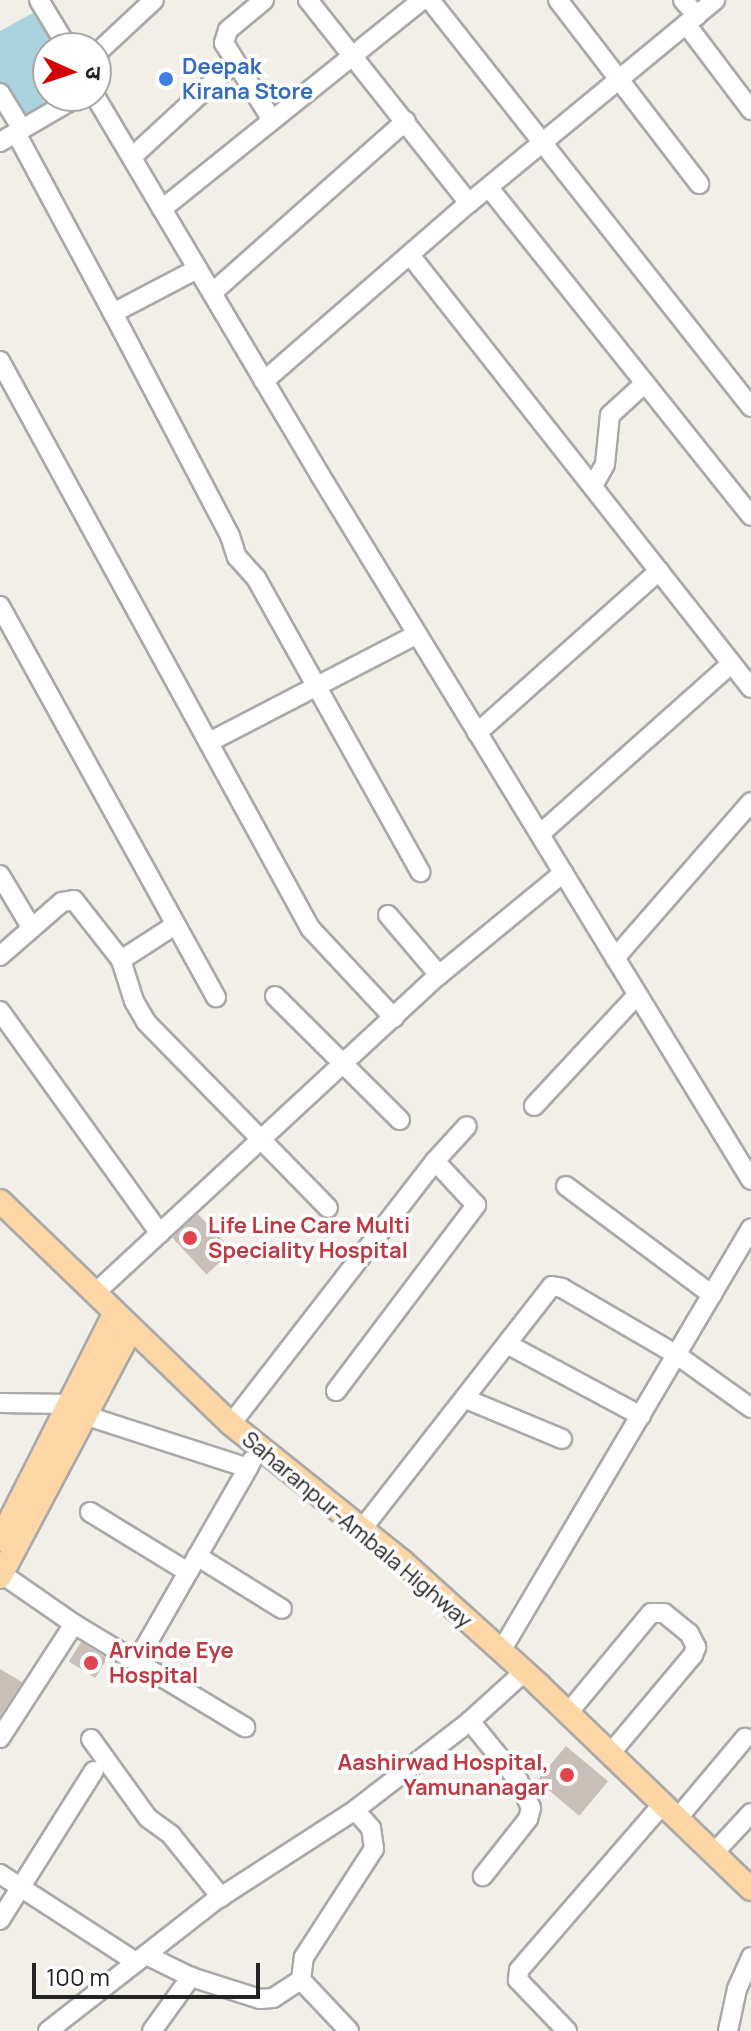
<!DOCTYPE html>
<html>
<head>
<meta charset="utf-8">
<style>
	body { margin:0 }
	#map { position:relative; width:751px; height:2031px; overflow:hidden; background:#f2efe9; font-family:Manrope,"Noto Sans Devanagari",sans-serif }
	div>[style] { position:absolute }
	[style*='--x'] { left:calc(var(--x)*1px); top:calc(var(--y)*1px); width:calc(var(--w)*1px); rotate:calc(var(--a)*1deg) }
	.water>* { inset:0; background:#aad3df }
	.building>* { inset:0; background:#c7bfb8; transform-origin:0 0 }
	.roads { filter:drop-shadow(2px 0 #a9a9a9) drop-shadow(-2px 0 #a9a9a9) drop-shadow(0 2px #a9a9a9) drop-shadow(0 -2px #a9a9a9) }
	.minor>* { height:18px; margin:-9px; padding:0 9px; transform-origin:9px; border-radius:9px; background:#fff }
	.major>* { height:22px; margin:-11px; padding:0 11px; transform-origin:11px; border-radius:11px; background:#fcd6a4 }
	.dots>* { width:22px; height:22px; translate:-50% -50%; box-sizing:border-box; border:4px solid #fff; border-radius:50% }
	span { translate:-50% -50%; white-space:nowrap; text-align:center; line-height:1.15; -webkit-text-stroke:7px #fff; paint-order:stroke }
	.shop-label { font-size:22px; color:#366cbe; font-weight:700 }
	.left { translate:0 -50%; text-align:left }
	.health-label { font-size:22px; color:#be3a42; font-weight:700 }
	.right { translate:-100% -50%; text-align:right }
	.street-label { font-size:22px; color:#222 }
	.north { position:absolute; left:32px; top:32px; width:80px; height:80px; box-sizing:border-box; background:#fff; border:2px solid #a7a7a7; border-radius:50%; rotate:93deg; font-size:22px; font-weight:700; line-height:32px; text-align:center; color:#222 }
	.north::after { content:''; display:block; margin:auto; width:28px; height:36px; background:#d40000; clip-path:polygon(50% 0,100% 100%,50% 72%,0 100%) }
	.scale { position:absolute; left:32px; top:1963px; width:228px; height:36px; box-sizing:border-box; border:4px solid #222; border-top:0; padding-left:10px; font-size:24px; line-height:28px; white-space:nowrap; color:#222; -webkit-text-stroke:6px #fff; paint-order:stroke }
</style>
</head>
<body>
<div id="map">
	<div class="water">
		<div style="clip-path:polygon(40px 9px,63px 48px,48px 48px,48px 96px,63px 96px,21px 120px,0 87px,0 31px)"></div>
	</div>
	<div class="building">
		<div style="left:198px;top:1214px;width:50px;height:35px;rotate:47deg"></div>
		<div style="left:81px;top:1642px;width:31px;height:23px;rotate:32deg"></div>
		<div style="clip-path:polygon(0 1669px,22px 1682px,0 1716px)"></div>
		<div style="left:566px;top:1746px;width:55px;height:45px;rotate:40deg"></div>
	</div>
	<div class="roads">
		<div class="minor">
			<div style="--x:39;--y:0;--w:56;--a:58.9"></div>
			<div style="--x:264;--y:0;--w:47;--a:140.2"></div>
			<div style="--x:228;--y:30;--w:14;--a:107"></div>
			<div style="--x:224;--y:43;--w:91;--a:58.1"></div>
			<div style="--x:308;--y:0;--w:259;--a:51.6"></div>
			<div style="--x:430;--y:0;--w:518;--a:51.74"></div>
			<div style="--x:558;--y:0;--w:232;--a:52.5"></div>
			<div style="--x:683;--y:0;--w:21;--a:49"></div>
			<div style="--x:686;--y:24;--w:108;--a:52.9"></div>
			<div style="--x:96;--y:54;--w:79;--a:-43"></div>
			<div style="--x:0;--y:93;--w:42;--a:58.6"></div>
			<div style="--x:95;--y:96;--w:441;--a:59.3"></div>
			<div style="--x:320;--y:475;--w:826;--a:58.56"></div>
			<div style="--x:16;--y:133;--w:204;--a:61.7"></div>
			<div style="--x:113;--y:313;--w:252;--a:62.3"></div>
			<div style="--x:230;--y:536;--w:22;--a:72"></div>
			<div style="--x:237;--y:557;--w:28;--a:48"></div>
			<div style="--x:256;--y:578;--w:337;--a:60.8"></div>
			<div style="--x:0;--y:142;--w:91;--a:-30.2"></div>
			<div style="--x:132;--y:157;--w:140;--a:-42.7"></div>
			<div style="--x:490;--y:189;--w:418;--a:51.4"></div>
			<div style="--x:162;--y:209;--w:334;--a:-38.8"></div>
			<div style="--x:410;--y:255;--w:551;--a:51.78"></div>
			<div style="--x:212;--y:293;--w:259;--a:-41.6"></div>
			<div style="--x:113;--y:313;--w:95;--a:-27.6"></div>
			<div style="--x:0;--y:361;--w:646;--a:61.33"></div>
			<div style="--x:310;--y:928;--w:123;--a:47"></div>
			<div style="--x:264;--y:381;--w:271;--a:-41"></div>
			<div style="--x:469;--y:203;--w:319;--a:-39.5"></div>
			<div style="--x:593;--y:486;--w:25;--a:-61"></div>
			<div style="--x:605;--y:464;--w:49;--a:-84.2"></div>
			<div style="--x:610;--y:415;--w:47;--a:-42.4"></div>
			<div style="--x:0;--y:606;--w:447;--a:61.1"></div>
			<div style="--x:477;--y:733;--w:244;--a:-41.7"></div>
			<div style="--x:209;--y:742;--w:234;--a:-27.4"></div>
			<div style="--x:540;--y:834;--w:256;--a:-41.7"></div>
			<div style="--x:0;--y:875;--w:61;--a:59.2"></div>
			<div style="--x:388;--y:915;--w:79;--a:49.6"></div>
			<div style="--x:0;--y:956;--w:82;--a:-41.1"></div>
			<div style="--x:62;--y:902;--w:12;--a:-9"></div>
			<div style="--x:74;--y:900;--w:76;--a:51.9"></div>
			<div style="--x:121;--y:960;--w:43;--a:72.4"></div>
			<div style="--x:134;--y:1001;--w:24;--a:60"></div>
			<div style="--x:146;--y:1022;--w:260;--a:45.6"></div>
			<div style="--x:615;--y:958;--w:207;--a:-48.9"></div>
			<div style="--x:121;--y:960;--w:64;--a:-32.9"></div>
			<div style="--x:275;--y:996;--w:176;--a:44.8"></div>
			<div style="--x:0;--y:1011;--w:274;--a:54.3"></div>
			<div style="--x:534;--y:1106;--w:151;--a:-47.1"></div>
			<div style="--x:566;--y:1186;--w:182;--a:36.7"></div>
			<div style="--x:94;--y:1294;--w:470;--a:-42.8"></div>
			<div style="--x:439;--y:975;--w:161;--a:-39.4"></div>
			<div style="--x:507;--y:1344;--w:152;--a:28.2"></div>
			<div style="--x:336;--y:1391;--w:233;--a:-53"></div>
			<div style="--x:476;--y:1205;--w:60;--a:-133"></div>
			<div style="--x:466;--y:1399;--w:104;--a:22.6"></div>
			<div style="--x:0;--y:1403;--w:69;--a:0.8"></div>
			<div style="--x:84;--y:1415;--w:172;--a:17.9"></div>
			<div style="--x:248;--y:1468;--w:9;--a:-63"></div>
			<div style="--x:231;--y:1424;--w:333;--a:-52.2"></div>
			<div style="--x:435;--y:1161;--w:47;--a:-47.6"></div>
			<div style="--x:90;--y:1512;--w:115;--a:31.5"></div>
			<div style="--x:362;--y:1529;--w:308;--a:-52"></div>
			<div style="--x:552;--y:1286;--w:10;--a:11"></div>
			<div style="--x:562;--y:1288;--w:133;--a:30.2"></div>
			<div style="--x:677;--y:1355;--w:91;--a:35.6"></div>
			<div style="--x:197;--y:1556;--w:100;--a:31.9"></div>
			<div style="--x:2;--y:1574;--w:88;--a:34.8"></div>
			<div style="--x:74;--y:1624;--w:200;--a:31.1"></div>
			<div style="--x:501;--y:1651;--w:491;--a:-59.4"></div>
			<div style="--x:137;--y:1661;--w:223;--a:-60.1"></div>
			<div style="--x:568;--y:1713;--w:130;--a:-50.3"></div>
			<div style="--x:651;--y:1613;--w:13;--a:0"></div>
			<div style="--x:664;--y:1613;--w:32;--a:39"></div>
			<div style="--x:689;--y:1633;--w:16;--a:63"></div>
			<div style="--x:696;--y:1647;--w:9;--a:111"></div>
			<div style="--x:693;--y:1655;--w:129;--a:130"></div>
			<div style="--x:470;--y:1721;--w:76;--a:50.9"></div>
			<div style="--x:518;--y:1780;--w:31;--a:65"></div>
			<div style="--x:531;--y:1808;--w:11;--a:105"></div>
			<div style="--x:528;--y:1819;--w:73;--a:128.3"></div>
			<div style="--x:0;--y:1738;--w:136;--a:-57"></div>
			<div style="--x:91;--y:1739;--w:97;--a:54.2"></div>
			<div style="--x:148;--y:1818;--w:29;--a:36"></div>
			<div style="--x:171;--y:1835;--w:80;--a:51.1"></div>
			<div style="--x:677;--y:1819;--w:106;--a:-50"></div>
			<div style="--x:713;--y:1854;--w:56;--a:-47.2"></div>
			<div style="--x:0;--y:1874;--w:162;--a:32.9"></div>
			<div style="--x:0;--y:1920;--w:176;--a:-57.8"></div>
			<div style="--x:146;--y:1955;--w:50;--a:26.1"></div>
			<div style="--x:191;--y:1977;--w:72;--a:17.7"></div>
			<div style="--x:260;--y:1999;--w:13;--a:-4"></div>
			<div style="--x:273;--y:1998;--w:33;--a:-33"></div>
			<div style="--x:301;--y:1980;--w:70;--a:46.7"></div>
			<div style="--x:301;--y:1980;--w:23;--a:-83"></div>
			<div style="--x:304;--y:1957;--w:129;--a:-57.1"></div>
			<div style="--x:374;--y:1849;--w:21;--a:-98"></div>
			<div style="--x:371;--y:1828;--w:24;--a:-132"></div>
			<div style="--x:48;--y:2031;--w:209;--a:-38"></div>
			<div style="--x:213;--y:1902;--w:169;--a:-32.9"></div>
			<div style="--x:355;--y:1810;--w:145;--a:-37.7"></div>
			<div style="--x:470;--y:1721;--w:73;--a:-42.2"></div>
			<div style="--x:152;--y:2031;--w:67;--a:-54.2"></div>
			<div style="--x:567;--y:2031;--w:71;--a:-133.9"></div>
			<div style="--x:518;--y:1980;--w:10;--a:-84"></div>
			<div style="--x:519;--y:1970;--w:218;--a:-49.1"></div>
			<div style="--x:728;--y:2031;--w:43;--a:-77.9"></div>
			<div style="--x:737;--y:1989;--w:35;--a:-66"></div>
		</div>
		<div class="major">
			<div style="--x:0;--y:1201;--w:321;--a:44"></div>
			<div style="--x:231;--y:1424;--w:219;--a:38.7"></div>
			<div style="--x:402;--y:1561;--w:185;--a:42.1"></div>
			<div style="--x:539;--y:1685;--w:294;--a:43.9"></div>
			<div style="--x:0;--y:1540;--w:253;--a:-63.2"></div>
			<div style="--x:0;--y:1577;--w:280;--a:-62.1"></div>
		</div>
	</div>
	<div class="dots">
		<div style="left:166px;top:79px;background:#3f7fe0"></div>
		<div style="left:190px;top:1238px;background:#e0444e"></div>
		<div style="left:91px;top:1663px;background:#e0444e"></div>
		<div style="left:567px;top:1775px;background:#e0444e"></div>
	</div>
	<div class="shop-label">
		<span class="left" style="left:182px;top:79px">Deepak<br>Kirana Store</span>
	</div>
	<div class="health-label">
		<span class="left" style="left:208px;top:1238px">Life Line Care Multi<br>Speciality Hospital</span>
		<span class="left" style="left:109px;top:1663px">Arvinde Eye<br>Hospital</span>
		<span class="right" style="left:549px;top:1775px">Aashirwad Hospital,<br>Yamunanagar</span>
	</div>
	<div class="street-label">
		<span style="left:357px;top:1530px;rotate:40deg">Saharanpur-Ambala Highway</span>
	</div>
	<div class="north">उ</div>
	<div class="scale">100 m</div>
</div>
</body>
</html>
